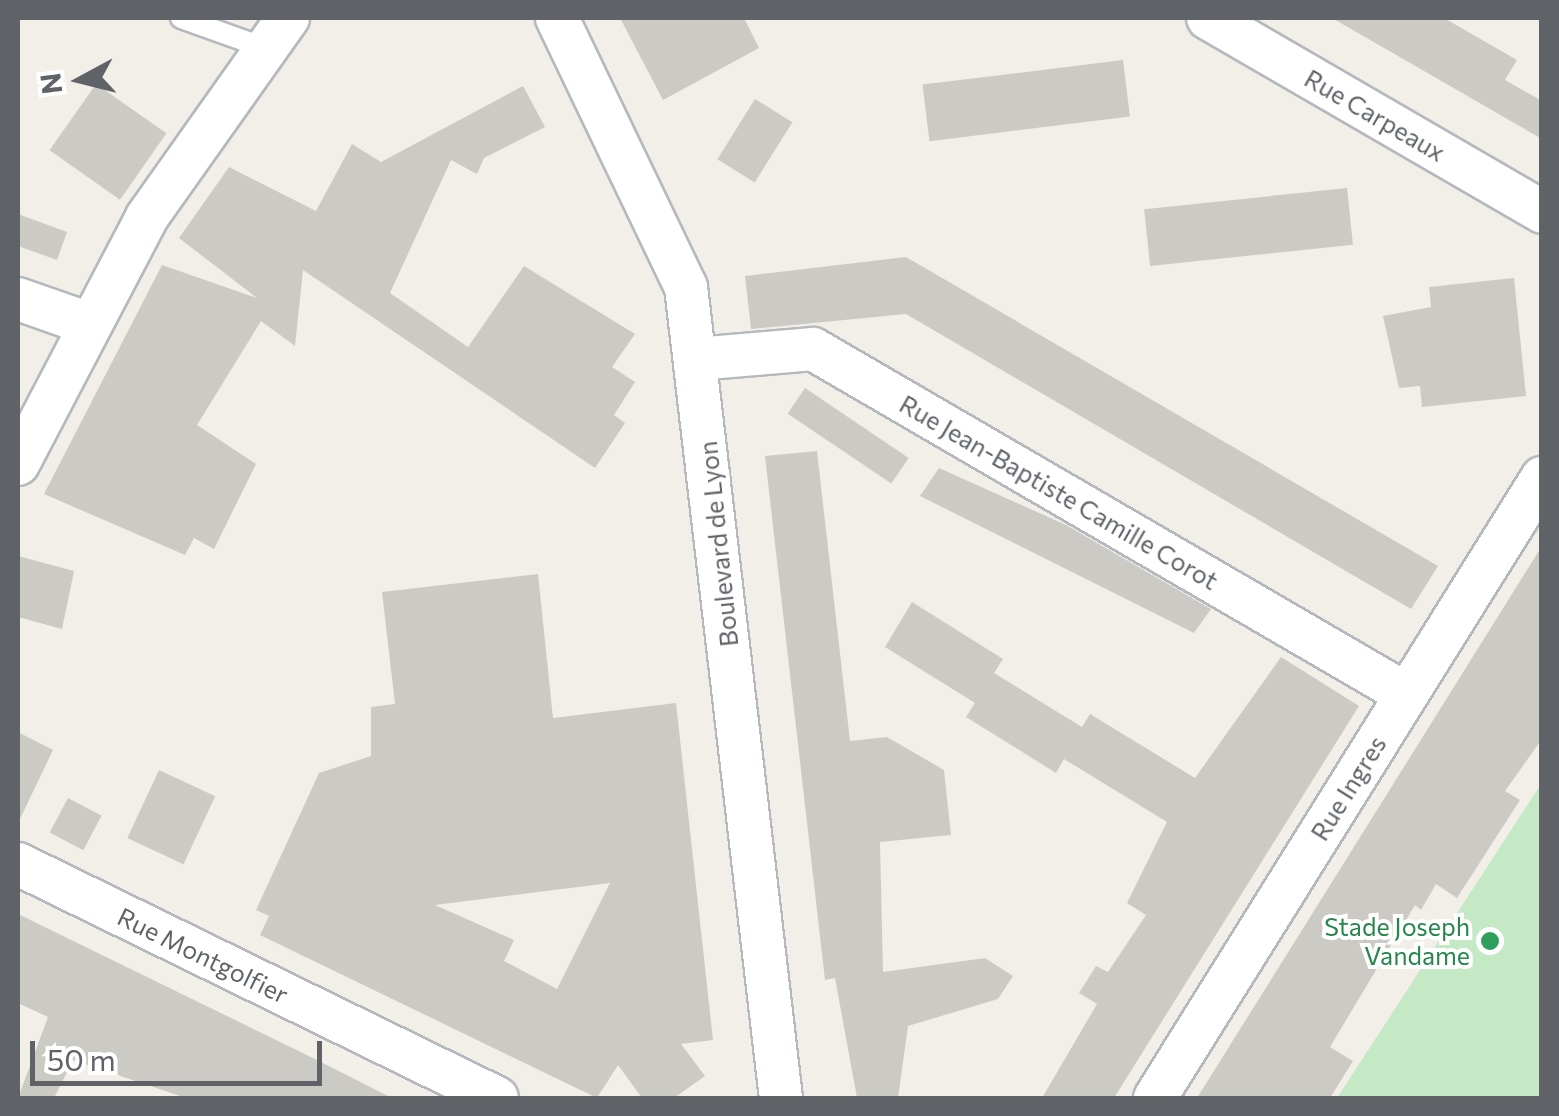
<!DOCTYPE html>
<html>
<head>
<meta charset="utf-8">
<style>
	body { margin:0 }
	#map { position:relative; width:1559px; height:1116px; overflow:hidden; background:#f1efe8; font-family:Commissioner,sans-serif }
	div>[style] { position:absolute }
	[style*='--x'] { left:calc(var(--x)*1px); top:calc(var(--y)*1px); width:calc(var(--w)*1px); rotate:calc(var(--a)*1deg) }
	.green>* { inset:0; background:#c5e8c5 }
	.building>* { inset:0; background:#cccac5; transform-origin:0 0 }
	.roads { filter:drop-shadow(2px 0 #b5b8bc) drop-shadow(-2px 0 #b5b8bc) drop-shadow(0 2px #b5b8bc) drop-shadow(0 -2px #b5b8bc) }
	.service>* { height:20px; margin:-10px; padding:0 10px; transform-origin:10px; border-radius:10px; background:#fff }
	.minor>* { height:42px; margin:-21px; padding:0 21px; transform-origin:21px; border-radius:21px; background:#fff }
	.dots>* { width:28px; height:28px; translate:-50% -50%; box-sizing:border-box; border:5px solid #fff; border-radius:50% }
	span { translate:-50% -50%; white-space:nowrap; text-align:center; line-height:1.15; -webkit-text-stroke:8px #fff; paint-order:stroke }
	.street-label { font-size:25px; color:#5f6368 }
	.leisure-label { font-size:25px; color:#27864d }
	.right { translate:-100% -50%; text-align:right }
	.frame { position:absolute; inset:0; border:20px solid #5f6368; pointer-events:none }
	.north { position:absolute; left:30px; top:30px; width:100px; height:100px; -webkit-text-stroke:8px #fff; paint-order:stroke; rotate:263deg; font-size:28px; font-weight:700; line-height:40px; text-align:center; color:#5f6368 }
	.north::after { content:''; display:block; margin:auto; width:35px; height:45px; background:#5f6368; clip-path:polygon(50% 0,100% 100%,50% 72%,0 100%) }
	.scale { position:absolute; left:30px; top:1041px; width:292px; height:45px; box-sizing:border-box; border:5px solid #5f6368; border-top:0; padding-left:12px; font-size:30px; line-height:35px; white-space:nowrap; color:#5f6368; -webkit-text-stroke:8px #fff; paint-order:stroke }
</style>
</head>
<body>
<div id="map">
	<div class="green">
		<div style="clip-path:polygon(1541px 784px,1541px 1098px,1337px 1098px)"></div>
	</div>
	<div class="building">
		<div style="clip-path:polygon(620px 18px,744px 18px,759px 48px,663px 100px)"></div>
		<div style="clip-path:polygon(1332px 18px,1444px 18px,1517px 60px,1505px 80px,1542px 101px,1542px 139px)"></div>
		<div style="left:1123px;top:60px;width:57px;height:202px;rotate:83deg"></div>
		<div style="left:96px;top:84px;width:86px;height:81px;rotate:35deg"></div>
		<div style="clip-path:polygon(523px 86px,545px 127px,484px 158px,477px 174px,451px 160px,390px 293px,468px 347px,524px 266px,635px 334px,612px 367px,635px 382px,614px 415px,625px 423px,595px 468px,303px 270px,295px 346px,261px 321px,197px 425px,256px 464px,214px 549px,194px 538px,185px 555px,44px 494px,162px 265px,257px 298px,179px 238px,229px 167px,316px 211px,352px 144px,381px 162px)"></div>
		<div style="left:755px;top:99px;width:44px;height:71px;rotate:32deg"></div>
		<div style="left:1347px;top:188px;width:57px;height:204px;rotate:84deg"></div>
		<div style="clip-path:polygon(18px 214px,67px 232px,57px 260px,18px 246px)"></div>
		<div style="clip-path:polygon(906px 257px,1438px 566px,1411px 609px,906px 314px,751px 329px,745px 276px)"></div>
		<div style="clip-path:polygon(1514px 278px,1526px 396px,1422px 407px,1420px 386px,1399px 388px,1383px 316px,1431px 307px,1429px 287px)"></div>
		<div style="left:805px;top:388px;width:125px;height:31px;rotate:34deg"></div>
		<div style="clip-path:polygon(817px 451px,850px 741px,887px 737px,944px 770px,951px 835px,880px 842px,883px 972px,985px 958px,1013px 976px,998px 999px,908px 1026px,898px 1098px,857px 1098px,835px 978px,825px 980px,765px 456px)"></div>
		<div style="clip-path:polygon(939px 468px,1066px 525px,1211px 609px,1194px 633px,920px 496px)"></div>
		<div style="clip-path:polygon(1542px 546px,1542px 739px,1505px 791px,1520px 800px,1457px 898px,1436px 884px,1421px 910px,1415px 905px,1330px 1047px,1353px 1061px,1330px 1098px,1197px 1098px)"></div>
		<div style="clip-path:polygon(18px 556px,74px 571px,62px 629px,18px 617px)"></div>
		<div style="clip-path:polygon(evenodd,538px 574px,553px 718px,676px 703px,713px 1040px,681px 1044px,705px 1076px,674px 1098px,642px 1098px,618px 1065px,597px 1098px,260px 935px,269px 916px,256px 910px,319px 773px,371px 756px,371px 707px,395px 704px,382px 592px,538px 574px,610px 883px,557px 989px,504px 961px,514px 940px,435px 905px,610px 883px)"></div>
		<div style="clip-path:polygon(912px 602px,1003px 659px,994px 673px,1082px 727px,1090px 714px,1195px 778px,1281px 657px,1359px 706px,1114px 1098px,1042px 1098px,1097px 1004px,1079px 993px,1096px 966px,1108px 972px,1146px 915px,1127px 903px,1167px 822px,1064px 759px,1056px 773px,966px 717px,975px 703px,885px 647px)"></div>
		<div style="clip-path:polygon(18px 732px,53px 750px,18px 823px)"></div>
		<div style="left:159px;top:770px;width:62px;height:75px;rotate:25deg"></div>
		<div style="left:68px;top:798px;width:38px;height:39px;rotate:28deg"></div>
		<div style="clip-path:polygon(18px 914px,315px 1059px,392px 1098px,186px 1098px,73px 1060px,54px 1098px,18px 1098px,48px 1017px,18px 1003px)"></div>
	</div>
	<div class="roads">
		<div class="service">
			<div style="--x:181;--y:18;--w:89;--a:19.7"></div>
		</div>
		<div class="minor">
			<div style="--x:557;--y:18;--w:298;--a:64.4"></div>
			<div style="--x:686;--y:287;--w:817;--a:83.32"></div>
			<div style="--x:1208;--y:18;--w:386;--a:30.1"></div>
			<div style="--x:18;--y:299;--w:75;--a:19.4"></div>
			<div style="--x:697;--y:359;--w:116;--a:-4.9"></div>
			<div style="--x:813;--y:349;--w:686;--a:30.19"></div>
			<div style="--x:18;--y:464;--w:279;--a:-62.4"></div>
			<div style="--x:147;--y:217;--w:244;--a:-54.7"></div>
			<div style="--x:18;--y:864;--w:533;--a:26.04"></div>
			<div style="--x:1155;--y:1098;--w:731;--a:-58.03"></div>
		</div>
	</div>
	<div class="dots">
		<div style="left:1490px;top:941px;background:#2e9e5b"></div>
	</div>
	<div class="street-label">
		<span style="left:1375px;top:115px;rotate:30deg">Rue Carpeaux</span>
		<span style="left:1059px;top:492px;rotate:30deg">Rue Jean-Baptiste Camille Corot</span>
		<span style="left:718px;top:544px;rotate:-96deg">Boulevard de Lyon</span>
		<span style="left:1348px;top:788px;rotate:-58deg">Rue Ingres</span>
		<span style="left:203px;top:955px;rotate:26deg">Rue Montgolfier</span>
	</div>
	<div class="leisure-label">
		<span class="right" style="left:1470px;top:941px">Stade Joseph<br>Vandame</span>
	</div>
	<div class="frame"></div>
	<div class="north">N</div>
	<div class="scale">50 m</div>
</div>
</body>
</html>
